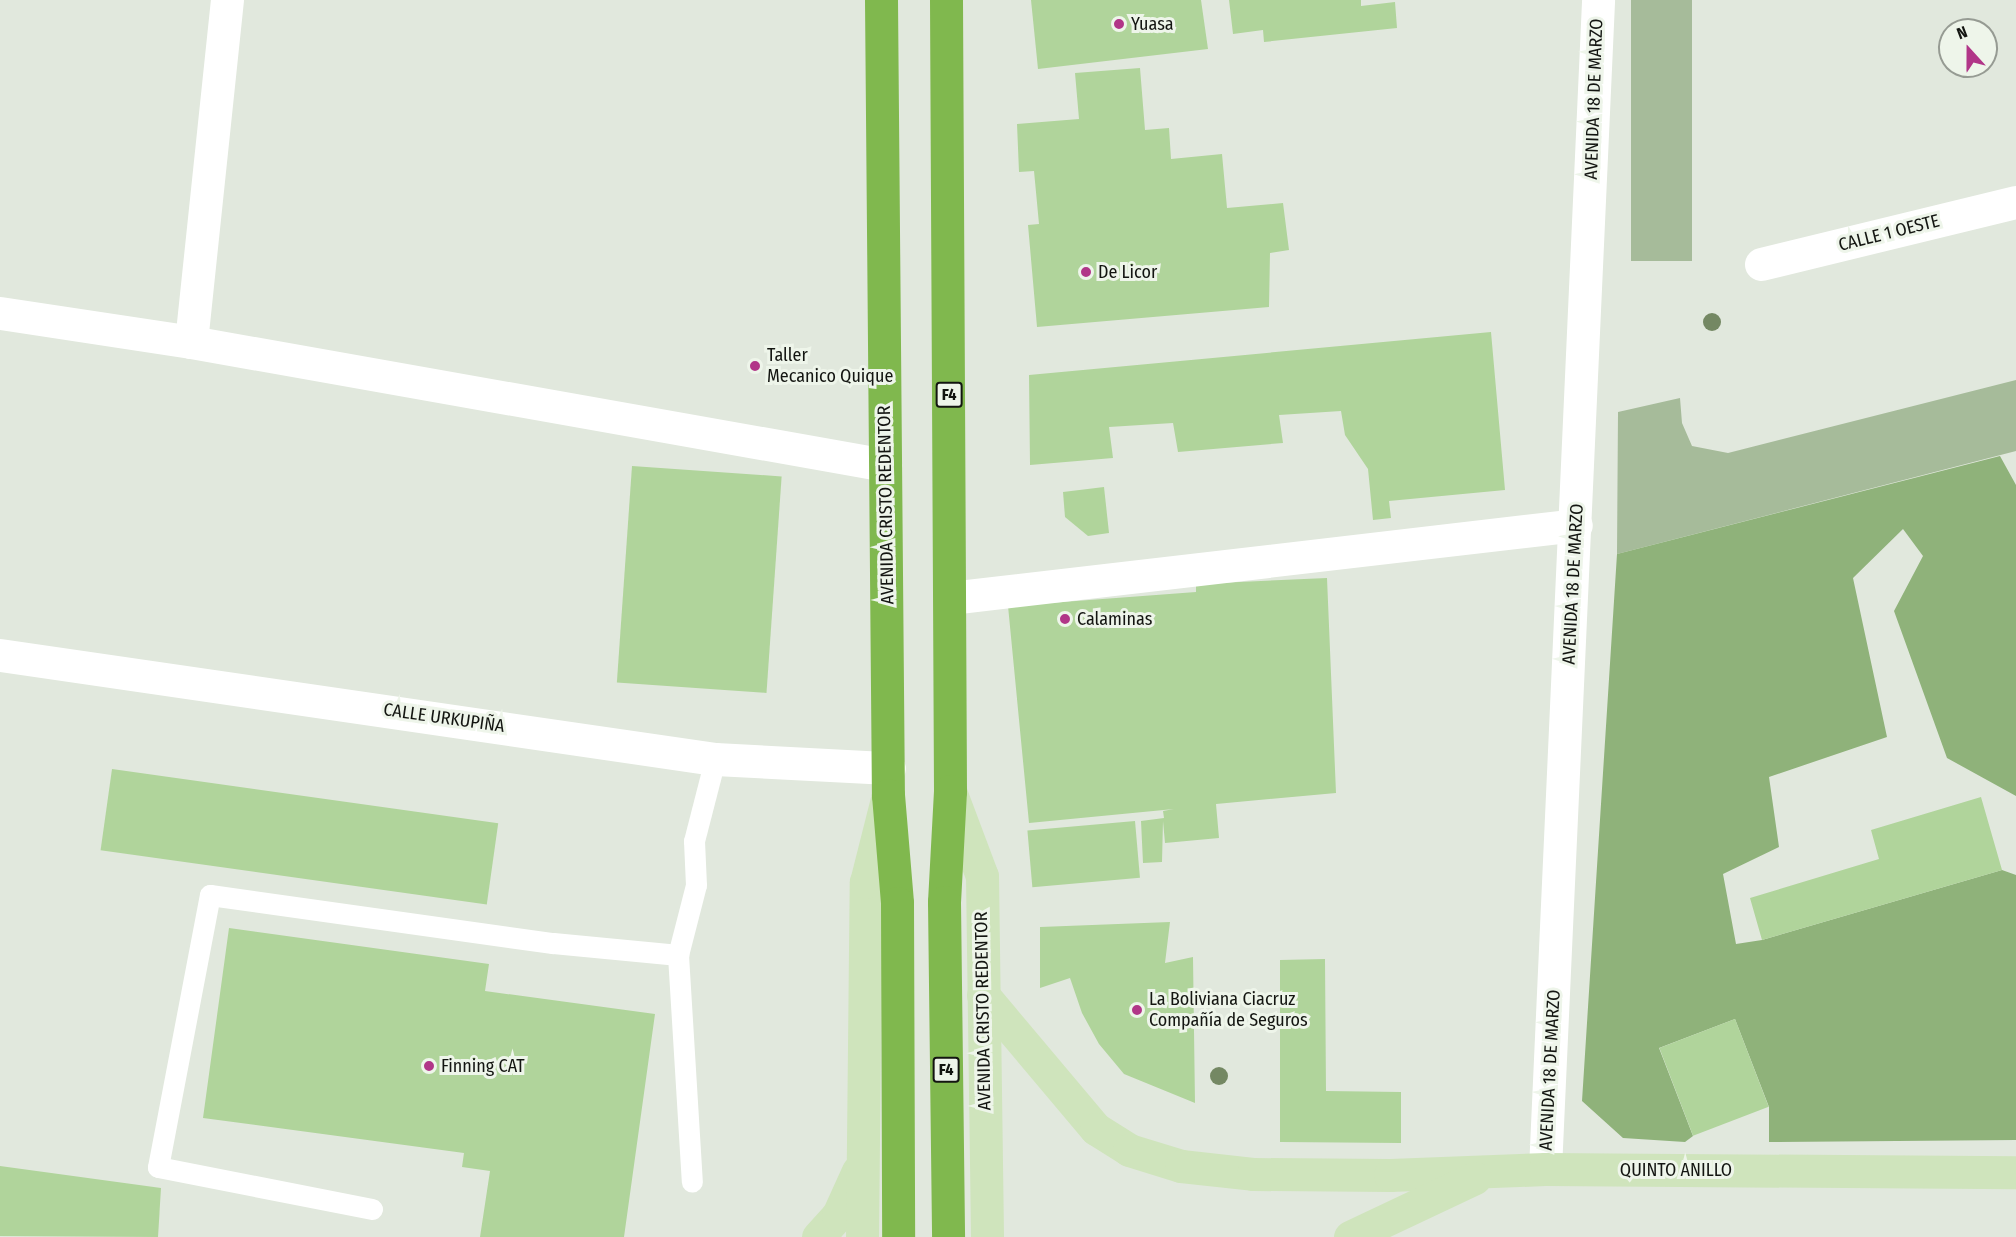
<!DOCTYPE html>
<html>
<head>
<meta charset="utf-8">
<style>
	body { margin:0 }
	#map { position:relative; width:2016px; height:1237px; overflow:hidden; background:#e1e8dd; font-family:"Fira Sans Condensed",sans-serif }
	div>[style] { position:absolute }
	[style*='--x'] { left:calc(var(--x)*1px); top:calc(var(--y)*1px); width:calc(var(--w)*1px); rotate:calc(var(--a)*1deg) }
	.green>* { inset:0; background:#a6bb9a; transform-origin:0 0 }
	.forest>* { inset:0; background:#8fb27a }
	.building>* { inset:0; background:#b0d49b; transform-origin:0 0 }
	.service>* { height:21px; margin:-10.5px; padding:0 10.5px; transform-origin:10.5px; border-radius:10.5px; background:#fff }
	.minor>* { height:33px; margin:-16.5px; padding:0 16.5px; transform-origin:16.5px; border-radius:16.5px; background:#fff }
	.secondary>* { height:33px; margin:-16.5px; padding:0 16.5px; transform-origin:16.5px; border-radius:16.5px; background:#cfe4bc }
	.trunk>* { height:33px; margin:-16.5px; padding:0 16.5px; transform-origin:16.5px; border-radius:16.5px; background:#80b84e }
	.trees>* { width:18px; height:18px; margin:-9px; border-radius:50%; background:#748863 }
	.dots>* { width:16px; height:16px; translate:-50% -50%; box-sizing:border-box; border:3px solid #eef5ea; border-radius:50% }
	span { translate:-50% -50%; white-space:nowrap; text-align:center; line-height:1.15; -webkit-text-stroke:6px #eef5ea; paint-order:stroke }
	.shield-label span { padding:2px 4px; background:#eef5ea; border:2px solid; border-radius:4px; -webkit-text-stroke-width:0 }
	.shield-label { font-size:16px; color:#131511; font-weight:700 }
	.poi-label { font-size:18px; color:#131511 }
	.left { translate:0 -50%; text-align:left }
	.street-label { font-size:18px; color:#131511 }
	.north { position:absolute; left:1938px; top:18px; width:60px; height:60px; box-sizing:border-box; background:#eef5ea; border:2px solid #969b93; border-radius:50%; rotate:339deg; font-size:16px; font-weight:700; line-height:24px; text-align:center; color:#131511 }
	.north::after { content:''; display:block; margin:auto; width:21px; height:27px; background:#b13688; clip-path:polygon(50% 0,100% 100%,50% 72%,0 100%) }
</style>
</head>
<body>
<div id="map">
	<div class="green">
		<div style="left:1631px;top:0;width:61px;height:261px"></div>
		<div style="clip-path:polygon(2016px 380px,2016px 451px,1617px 554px,1618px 412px,1680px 398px,1682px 423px,1692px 446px,1728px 453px)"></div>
	</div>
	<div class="forest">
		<div style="clip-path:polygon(2000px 456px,2016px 485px,2016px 796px,1947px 758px,1894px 611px,1923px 556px,1903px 529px,1853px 578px,1887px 737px,1769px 777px,1779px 847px,1723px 874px,1736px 944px,1762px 940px,2002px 870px,2016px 875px,2016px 1140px,1769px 1142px,1769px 1107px,1735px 1019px,1659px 1048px,1693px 1136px,1685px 1142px,1623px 1138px,1582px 1101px,1617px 554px)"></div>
	</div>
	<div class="building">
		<div style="clip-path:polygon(1031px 0,1201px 0,1208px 49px,1038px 69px)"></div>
		<div style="clip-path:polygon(1229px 0,1361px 0,1361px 6px,1395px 2px,1397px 28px,1264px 42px,1263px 30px,1233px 34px)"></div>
		<div style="clip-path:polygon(1140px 68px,1145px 130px,1169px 128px,1171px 159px,1222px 154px,1227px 208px,1283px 203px,1289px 250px,1270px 253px,1269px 307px,1037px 327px,1028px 225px,1039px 224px,1034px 171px,1019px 172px,1017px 124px,1079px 119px,1075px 73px)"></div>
		<div style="clip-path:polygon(1491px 332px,1505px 490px,1389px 501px,1391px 518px,1373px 520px,1368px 469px,1345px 435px,1341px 411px,1279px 415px,1283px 443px,1178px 452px,1173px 423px,1109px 427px,1113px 458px,1030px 465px,1029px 375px)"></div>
		<div style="left:632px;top:466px;width:150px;height:217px;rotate:4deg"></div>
		<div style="clip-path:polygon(1104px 487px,1109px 533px,1088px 536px,1065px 517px,1063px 492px)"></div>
		<div style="clip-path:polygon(1327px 578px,1336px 793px,1216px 804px,1219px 838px,1165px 843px,1163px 821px,1162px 862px,1143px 863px,1141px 821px,1164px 818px,1163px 811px,1174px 809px,1029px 823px,1008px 606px,1196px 592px,1196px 584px)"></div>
		<div style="left:112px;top:769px;width:390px;height:82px;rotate:8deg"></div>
		<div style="clip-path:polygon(1981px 797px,2002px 870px,1762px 940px,1750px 898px,1879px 859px,1871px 830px)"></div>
		<div style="left:1135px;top:821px;width:57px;height:108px;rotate:85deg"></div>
		<div style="clip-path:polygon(1170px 922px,1165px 963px,1193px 957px,1195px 1103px,1124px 1074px,1099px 1044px,1082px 1013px,1070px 978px,1040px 988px,1040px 927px)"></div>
		<div style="clip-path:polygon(229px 928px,489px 964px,485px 991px,655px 1014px,624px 1237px,480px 1237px,490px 1171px,462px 1167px,464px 1153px,203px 1118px)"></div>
		<div style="clip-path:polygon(1325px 959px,1326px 1091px,1401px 1092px,1401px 1143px,1280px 1142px,1280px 960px)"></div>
		<div style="left:1735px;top:1019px;width:94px;height:81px;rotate:69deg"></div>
		<div style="clip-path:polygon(0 1166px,161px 1188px,158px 1237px,0 1236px)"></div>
	</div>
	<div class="service">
		<div style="--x:678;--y:955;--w:227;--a:86.5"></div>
		<div style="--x:372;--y:1209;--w:218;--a:-168.9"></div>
		<div style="--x:158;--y:1167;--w:277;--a:-79.2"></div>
		<div style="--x:210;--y:895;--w:346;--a:8"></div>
		<div style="--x:553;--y:943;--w:126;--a:5.5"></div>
		<div style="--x:678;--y:955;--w:72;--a:-75.6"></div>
		<div style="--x:696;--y:885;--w:44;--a:-92.6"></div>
		<div style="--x:694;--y:841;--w:85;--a:-75.6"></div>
	</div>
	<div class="minor">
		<div style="--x:1761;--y:264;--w:262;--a:-13.7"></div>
		<div style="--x:0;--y:313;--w:193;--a:8.6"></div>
		<div style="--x:191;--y:342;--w:705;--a:10.05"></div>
		<div style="--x:191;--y:342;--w:344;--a:-84"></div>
		<div style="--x:950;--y:598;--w:630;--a:-6.65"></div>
		<div style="--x:0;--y:655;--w:723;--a:8.28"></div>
		<div style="--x:715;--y:759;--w:174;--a:3"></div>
		<div style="--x:1545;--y:1169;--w:1170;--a:-87.4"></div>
	</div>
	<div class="secondary">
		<div style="--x:950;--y:791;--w:91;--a:69.4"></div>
		<div style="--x:982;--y:876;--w:361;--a:89.2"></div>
		<div style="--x:983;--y:995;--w:175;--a:49.9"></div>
		<div style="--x:1096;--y:1129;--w:39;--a:32"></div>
		<div style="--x:1129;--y:1150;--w:54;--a:17.1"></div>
		<div style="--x:1181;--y:1166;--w:72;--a:6.3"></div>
		<div style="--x:1253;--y:1174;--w:137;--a:0.4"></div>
		<div style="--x:1390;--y:1175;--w:155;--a:-2.2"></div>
		<div style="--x:1545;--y:1169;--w:471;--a:0.4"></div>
		<div style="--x:818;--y:1237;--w:30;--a:-48"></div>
		<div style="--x:838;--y:1215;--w:48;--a:-65.6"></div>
		<div style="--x:862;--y:1237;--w:355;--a:-89.4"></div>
		<div style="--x:866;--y:882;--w:86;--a:-75.8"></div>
		<div style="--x:1350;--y:1237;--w:138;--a:-25.3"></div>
	</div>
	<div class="trunk">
		<div style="--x:881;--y:0;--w:795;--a:89.5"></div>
		<div style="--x:888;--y:795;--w:108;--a:85.2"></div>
		<div style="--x:897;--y:903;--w:334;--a:89.8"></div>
		<div style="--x:946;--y:0;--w:791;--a:89.71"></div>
		<div style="--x:950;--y:791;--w:111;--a:93.1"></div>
		<div style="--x:944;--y:902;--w:335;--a:89.3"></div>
	</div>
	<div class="trees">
		<div style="left:1712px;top:322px"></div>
		<div style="left:1219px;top:1076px"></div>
	</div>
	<div class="dots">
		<div style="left:1119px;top:24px;background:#b13688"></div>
		<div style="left:1086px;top:272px;background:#b13688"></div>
		<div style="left:755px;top:366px;background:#b13688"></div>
		<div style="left:1065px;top:619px;background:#b13688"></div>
		<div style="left:1137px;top:1010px;background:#b13688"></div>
		<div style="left:429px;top:1066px;background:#b13688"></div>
	</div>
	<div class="shield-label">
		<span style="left:949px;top:395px">F4</span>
		<span style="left:946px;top:1070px">F4</span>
	</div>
	<div class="poi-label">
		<span class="left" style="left:1131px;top:24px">Yuasa</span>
		<span class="left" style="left:1098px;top:272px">De Licor</span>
		<span class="left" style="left:767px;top:366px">Taller<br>Mecanico Quique</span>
		<span class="left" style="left:1077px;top:619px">Calaminas</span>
		<span class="left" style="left:1149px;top:1010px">La Boliviana Ciacruz<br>Compañía de Seguros</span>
		<span class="left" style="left:441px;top:1066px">Finning CAT</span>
	</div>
	<div class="street-label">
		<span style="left:1594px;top:99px;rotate:-88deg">AVENIDA 18 DE MARZO</span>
		<span style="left:1889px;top:233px;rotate:-14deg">CALLE 1 OESTE</span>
		<span style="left:886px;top:505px;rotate:-91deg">AVENIDA CRISTO REDENTOR</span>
		<span style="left:1573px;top:584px;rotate:-87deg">AVENIDA 18 DE MARZO</span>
		<span style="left:444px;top:718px;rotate:8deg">CALLE URKUPIÑA</span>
		<span style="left:983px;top:1011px;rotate:-91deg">AVENIDA CRISTO REDENTOR</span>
		<span style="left:1550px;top:1070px;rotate:-87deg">AVENIDA 18 DE MARZO</span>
		<span style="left:1676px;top:1170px">QUINTO ANILLO</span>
	</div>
	<div class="north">N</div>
</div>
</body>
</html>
